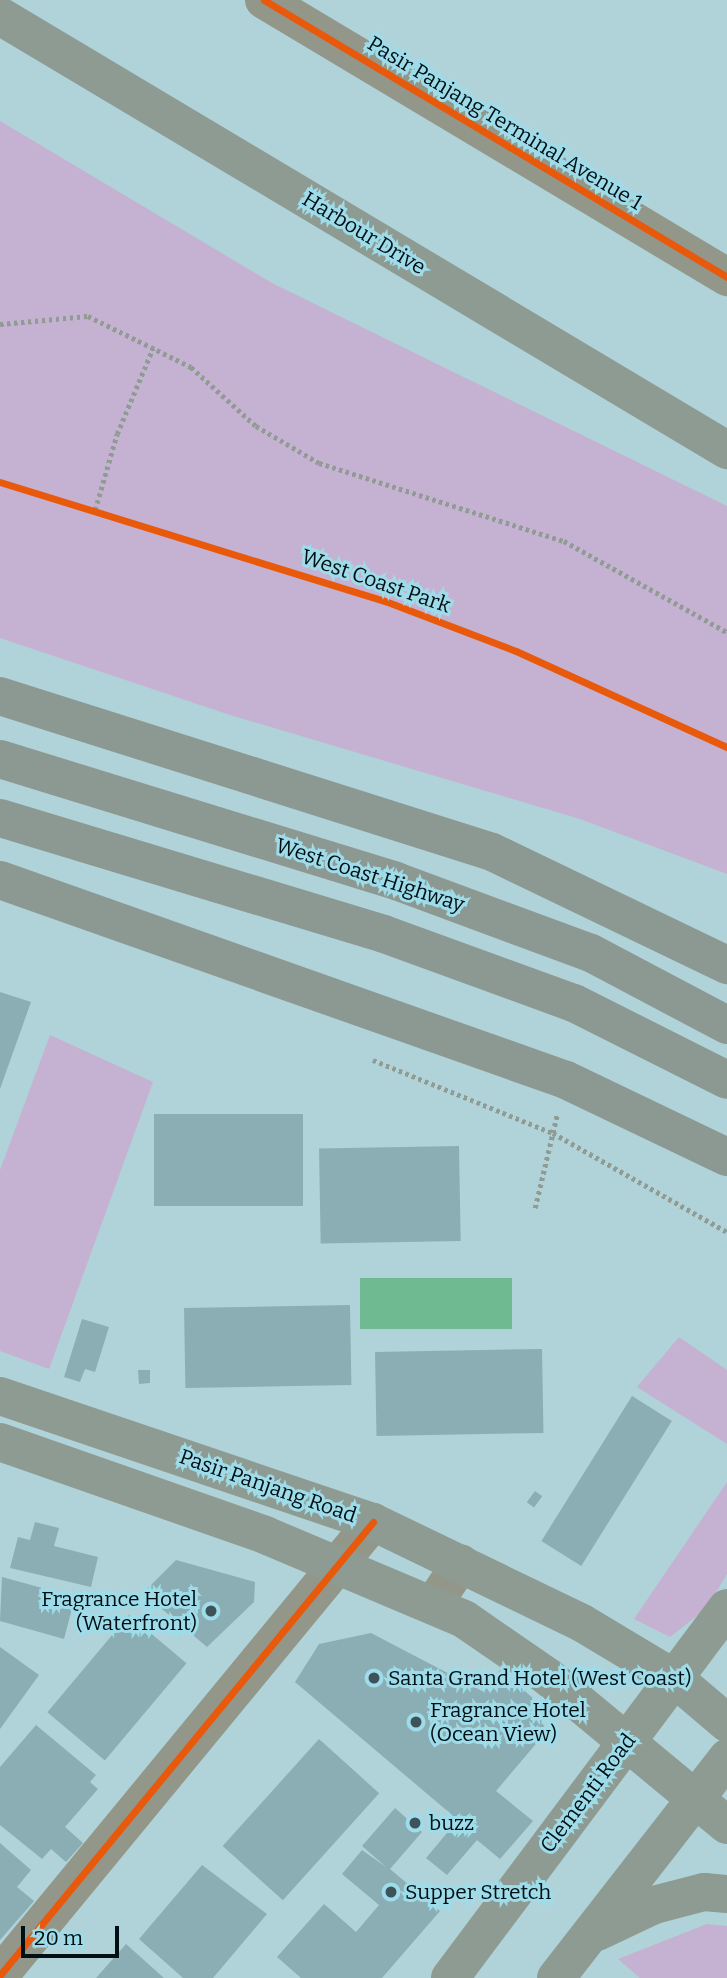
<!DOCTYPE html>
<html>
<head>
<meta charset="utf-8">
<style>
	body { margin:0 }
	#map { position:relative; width:727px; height:1978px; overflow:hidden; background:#b0d2d9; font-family:Bitter,serif }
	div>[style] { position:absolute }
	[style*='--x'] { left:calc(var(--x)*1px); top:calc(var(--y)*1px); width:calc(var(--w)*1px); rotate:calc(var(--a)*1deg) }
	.green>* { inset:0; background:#c5b2d2 }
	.water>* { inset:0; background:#70ba92; transform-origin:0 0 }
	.building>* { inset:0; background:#8baeb5; transform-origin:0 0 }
	.path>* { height:4.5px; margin-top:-2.25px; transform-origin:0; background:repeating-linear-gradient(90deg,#909b94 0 3.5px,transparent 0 7px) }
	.minor>* { height:38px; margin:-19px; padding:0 19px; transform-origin:19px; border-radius:19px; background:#93978a }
	.major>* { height:38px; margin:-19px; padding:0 19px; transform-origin:19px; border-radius:19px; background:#8e9b92 }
	.highway>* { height:38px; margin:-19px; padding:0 19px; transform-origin:19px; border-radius:19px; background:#8c9992 }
	.cycleway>* { height:7px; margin:-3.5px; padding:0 3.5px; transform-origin:3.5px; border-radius:3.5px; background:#e8590c }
	.dots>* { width:19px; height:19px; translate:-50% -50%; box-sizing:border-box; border:4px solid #9fdcea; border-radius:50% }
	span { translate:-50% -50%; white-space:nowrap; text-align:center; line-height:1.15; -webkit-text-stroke:6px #9fdcea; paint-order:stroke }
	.street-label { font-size:21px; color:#000f14 }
	.poi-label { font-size:21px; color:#000f14 }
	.right { translate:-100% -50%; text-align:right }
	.left { translate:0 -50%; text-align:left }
	.scale { position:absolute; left:21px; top:1926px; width:98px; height:32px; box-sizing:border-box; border:4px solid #000f14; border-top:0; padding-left:9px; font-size:21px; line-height:24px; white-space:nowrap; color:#000f14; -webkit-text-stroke:5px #9fdcea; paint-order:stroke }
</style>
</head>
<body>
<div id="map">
	<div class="green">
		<div style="clip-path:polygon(0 121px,272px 283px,727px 506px,727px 874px,580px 819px,227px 714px,0 638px)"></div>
		<div style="clip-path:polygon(50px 1035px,153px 1082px,49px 1369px,0 1351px,0 1170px)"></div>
		<div style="clip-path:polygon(679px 1337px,727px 1370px,727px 1444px,637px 1387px)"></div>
		<div style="clip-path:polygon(727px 1482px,727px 1574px,707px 1608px,670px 1637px,634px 1619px)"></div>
		<div style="clip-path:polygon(707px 1924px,727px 1926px,727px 1978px,640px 1978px,618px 1959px)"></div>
	</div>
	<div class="water">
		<div style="left:512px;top:1278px;width:51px;height:152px;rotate:90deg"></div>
	</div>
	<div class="building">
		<div style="clip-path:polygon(0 992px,31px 1002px,0 1089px)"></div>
		<div style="left:303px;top:1114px;width:92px;height:149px;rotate:90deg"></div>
		<div style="left:459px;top:1146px;width:95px;height:140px;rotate:89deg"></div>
		<div style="left:350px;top:1305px;width:80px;height:166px;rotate:89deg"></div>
		<div style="clip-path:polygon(82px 1319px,109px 1327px,95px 1372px,85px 1369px,80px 1382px,64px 1377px)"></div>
		<div style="left:542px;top:1349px;width:84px;height:167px;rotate:89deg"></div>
		<div style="clip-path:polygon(138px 1370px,150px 1370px,150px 1383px,139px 1384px)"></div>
		<div style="left:632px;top:1396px;width:47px;height:171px;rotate:32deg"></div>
		<div style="left:535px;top:1491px;width:9px;height:14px;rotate:36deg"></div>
		<div style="clip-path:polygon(35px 1522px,59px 1528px,54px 1546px,98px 1557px,91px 1587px,10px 1568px,18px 1537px,30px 1540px)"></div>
		<div style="clip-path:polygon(176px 1560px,255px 1582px,254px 1602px,207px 1647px,143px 1593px)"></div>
		<div style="clip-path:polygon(2px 1577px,75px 1597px,64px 1639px,0 1621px)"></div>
		<div style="left:129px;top:1615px;width:75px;height:127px;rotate:40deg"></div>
		<div style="clip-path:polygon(371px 1633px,482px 1691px,500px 1670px,534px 1699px,546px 1732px,496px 1791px,533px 1821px,500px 1859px,477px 1840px,447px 1875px,426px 1858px,458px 1820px,295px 1682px,319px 1644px)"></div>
		<div style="clip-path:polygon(0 1647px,39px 1675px,0 1729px)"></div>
		<div style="clip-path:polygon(36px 1725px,96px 1775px,90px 1782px,98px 1789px,65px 1827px,83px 1843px,66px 1862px,51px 1849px,42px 1859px,0 1825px,0 1767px)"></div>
		<div style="left:319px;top:1739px;width:81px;height:144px;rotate:42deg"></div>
		<div style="clip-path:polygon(395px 1808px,422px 1832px,390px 1869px,440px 1911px,382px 1978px,301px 1978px,277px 1957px,324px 1904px,356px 1932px,379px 1905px,342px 1874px,362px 1850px,386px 1867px,362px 1846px)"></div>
		<div style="clip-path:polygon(0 1843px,31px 1870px,17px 1887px,34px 1901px,0 1940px)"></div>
		<div style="clip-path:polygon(202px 1865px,267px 1914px,213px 1978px,183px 1978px,139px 1939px)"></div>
		<div style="clip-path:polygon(126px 1944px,164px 1978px,96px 1978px)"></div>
	</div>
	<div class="path">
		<div style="--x:0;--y:324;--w:88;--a:-5.2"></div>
		<div style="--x:88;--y:316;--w:115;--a:26.3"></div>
		<div style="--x:191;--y:367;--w:88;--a:42.2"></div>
		<div style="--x:256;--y:426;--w:73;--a:30.4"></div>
		<div style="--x:319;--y:463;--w:257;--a:17.7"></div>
		<div style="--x:564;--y:541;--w:187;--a:29.2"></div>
		<div style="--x:95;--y:510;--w:79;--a:-73.9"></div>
		<div style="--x:117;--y:434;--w:93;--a:-67.3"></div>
		<div style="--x:373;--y:1060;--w:194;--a:22.1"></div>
		<div style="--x:553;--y:1133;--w:200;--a:29.6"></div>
		<div style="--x:535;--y:1208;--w:96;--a:-76.7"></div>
	</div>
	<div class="minor">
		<div style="--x:264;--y:0;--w:540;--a:30.89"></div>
		<div style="--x:433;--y:1605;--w:50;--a:-56.3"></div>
		<div style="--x:0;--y:1975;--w:587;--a:-50.53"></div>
	</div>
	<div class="major">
		<div style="--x:0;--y:16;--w:847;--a:30.84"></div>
		<div style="--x:0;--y:1396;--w:394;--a:18.7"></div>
		<div style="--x:373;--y:1522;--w:232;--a:25.8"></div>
		<div style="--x:582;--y:1623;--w:107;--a:30.9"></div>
		<div style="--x:674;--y:1678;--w:70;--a:40.3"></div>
		<div style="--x:0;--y:1442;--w:281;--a:19.3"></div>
		<div style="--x:265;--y:1535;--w:216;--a:22.9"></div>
		<div style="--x:464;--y:1619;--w:102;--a:34.6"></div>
		<div style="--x:548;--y:1677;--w:232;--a:39.6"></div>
		<div style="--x:597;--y:1932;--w:63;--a:-25.3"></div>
		<div style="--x:654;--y:1905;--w:52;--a:-14.6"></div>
		<div style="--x:704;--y:1892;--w:23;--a:5"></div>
		<div style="--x:450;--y:1978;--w:462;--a:-53.2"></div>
		<div style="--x:556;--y:1978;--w:279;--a:-52.1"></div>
	</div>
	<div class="highway">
		<div style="--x:0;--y:696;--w:516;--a:17.59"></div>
		<div style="--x:492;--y:852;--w:261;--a:25.7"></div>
		<div style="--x:0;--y:759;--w:414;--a:17.1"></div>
		<div style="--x:396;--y:881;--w:208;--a:20.3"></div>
		<div style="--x:591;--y:953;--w:154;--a:27.9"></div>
		<div style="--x:0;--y:818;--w:401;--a:16.8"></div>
		<div style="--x:384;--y:934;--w:202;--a:20"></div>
		<div style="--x:574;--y:1003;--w:171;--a:26.7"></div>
		<div style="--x:0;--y:880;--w:600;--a:19.46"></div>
		<div style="--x:566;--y:1080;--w:178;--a:25.6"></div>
	</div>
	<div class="cycleway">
		<div style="--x:264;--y:0;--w:540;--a:30.89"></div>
		<div style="--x:0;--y:482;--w:403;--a:17.2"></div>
		<div style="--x:385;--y:601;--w:140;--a:20.9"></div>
		<div style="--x:516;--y:651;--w:232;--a:24.5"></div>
		<div style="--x:0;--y:1975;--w:587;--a:-50.53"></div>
	</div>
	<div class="dots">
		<div style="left:211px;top:1611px;background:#3e5359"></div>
		<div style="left:374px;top:1678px;background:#3e5359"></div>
		<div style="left:416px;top:1722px;background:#3e5359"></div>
		<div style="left:415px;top:1823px;background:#3e5359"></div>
		<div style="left:391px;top:1892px;background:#3e5359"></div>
	</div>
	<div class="street-label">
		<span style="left:505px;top:123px;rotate:31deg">Pasir Panjang Terminal Avenue 1</span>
		<span style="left:364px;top:233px;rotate:31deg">Harbour Drive</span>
		<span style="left:376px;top:581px;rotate:19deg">West Coast Park</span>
		<span style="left:370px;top:875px;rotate:18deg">West Coast Highway</span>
		<span style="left:268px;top:1486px;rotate:19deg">Pasir Panjang Road</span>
		<span style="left:588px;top:1793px;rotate:-53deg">Clementi Road</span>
	</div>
	<div class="poi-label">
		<span class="right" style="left:197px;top:1611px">Fragrance Hotel<br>(Waterfront)</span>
		<span class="left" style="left:388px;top:1678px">Santa Grand Hotel (West Coast)</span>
		<span class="left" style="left:430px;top:1722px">Fragrance Hotel<br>(Ocean View)</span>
		<span class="left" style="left:429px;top:1823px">buzz</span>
		<span class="left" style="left:405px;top:1892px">Supper Stretch</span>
	</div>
	<div class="scale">20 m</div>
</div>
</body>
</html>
